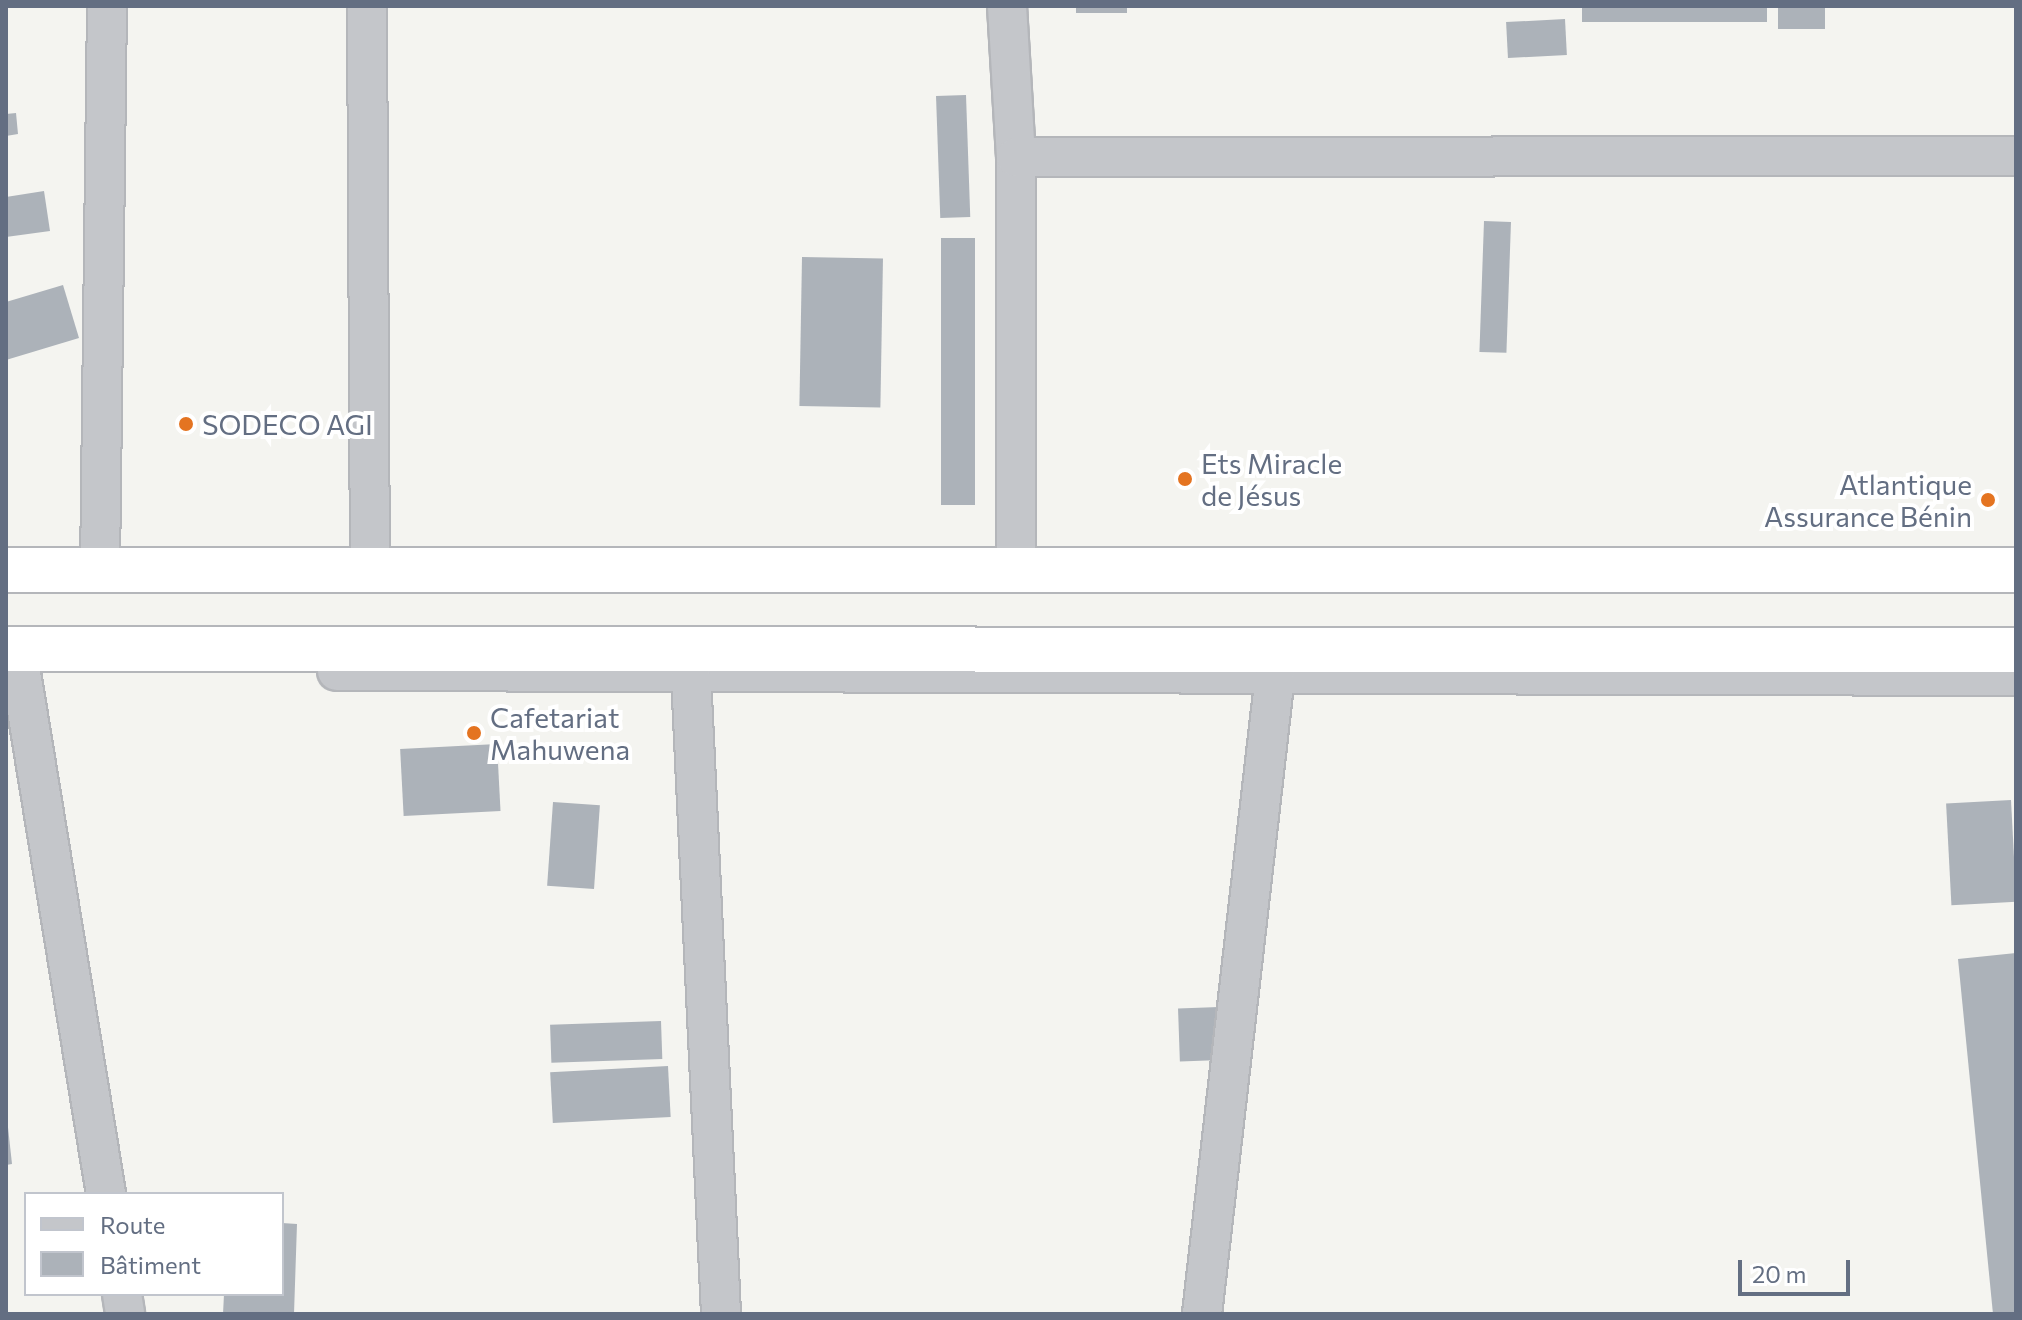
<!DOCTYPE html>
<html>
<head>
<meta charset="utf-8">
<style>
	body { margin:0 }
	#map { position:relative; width:2022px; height:1320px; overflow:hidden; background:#f4f4f0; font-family:Commissioner,sans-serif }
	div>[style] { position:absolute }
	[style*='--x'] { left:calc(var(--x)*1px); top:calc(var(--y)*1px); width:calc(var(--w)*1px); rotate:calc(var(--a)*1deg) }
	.building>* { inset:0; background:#acb2b9; transform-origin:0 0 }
	.roads { filter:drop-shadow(2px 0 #b4b6ba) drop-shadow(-2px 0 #b4b6ba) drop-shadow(0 2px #b4b6ba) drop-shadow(0 -2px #b4b6ba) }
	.minor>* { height:38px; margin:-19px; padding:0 19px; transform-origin:19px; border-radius:19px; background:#c4c6ca }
	.trunk>* { height:44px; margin:-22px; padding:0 22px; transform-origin:22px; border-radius:22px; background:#fff }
	.dots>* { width:22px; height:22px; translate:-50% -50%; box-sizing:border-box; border:4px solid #fff; border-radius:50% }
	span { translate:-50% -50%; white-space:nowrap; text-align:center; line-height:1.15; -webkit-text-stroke:8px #fff; paint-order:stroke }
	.poi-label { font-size:28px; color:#636e82 }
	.left { translate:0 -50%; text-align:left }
	.right { translate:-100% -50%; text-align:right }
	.frame { position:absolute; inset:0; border:8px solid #636e82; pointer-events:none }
	.legend { position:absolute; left:24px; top:1192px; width:260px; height:104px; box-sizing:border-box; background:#fff; border:2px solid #c1c5cd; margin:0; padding:10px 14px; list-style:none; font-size:24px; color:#636e82 }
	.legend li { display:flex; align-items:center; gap:16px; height:40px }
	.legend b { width:40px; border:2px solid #c1c5cd }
	.scale { position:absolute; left:1738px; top:1260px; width:112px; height:36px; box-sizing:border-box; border:4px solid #636e82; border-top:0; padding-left:10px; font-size:24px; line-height:28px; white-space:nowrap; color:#636e82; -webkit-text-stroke:6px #fff; paint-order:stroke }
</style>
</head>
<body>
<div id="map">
	<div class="building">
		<div style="left:1076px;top:6px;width:51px;height:7px"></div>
		<div style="left:1582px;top:6px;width:185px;height:16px"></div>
		<div style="left:1778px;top:6px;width:47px;height:23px"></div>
		<div style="left:1565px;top:19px;width:36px;height:59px;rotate:87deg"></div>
		<div style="left:966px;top:95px;width:122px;height:30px;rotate:88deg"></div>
		<div style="clip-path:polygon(16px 113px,18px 134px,6px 136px,6px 114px)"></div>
		<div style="clip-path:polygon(44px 191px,50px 231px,6px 237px,6px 197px)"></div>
		<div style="left:1484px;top:221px;width:27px;height:131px;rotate:2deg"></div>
		<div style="left:941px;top:238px;width:34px;height:267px"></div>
		<div style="left:802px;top:257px;width:81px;height:149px;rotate:1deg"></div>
		<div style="clip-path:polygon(63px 285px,79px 338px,6px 360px,6px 302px)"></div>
		<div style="left:497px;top:744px;width:67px;height:97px;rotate:87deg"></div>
		<div style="left:2011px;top:800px;width:102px;height:65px;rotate:87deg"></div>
		<div style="left:553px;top:802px;width:47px;height:84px;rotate:4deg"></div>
		<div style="clip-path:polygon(2016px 953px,2016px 1314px,1993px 1314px,1958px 959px)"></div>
		<div style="left:1219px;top:1007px;width:53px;height:41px;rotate:88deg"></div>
		<div style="left:661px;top:1021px;width:38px;height:111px;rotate:88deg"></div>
		<div style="left:668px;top:1066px;width:51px;height:118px;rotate:87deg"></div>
		<div style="clip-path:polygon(6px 1109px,12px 1164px,6px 1165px)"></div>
		<div style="clip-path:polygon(282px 1223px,297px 1224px,294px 1314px,223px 1314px,224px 1294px,282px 1294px)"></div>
	</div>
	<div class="roads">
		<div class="minor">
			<div style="--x:367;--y:6;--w:564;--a:89.7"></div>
			<div style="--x:1007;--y:6;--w:151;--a:86.6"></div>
			<div style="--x:1016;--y:157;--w:410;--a:90"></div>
			<div style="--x:1016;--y:157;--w:1000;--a:-0.06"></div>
			<div style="--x:100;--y:569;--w:563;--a:-89.29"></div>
			<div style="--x:20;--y:667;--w:534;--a:80.73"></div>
			<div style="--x:337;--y:671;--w:1679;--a:0.17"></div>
			<div style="--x:691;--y:675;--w:640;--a:87.31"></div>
			<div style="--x:122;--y:1294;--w:20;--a:81"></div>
			<div style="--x:1202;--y:1314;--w:643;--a:-83.48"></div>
		</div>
		<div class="trunk">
			<div style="--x:6;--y:570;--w:2010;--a:0"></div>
			<div style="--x:6;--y:649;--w:2010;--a:0.03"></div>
		</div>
	</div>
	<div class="dots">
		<div style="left:186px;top:424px;background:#e47421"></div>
		<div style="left:1185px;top:479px;background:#e47421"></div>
		<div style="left:1988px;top:500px;background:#e47421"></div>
		<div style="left:474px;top:733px;background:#e47421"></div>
	</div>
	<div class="poi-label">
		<span class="left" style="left:202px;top:424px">SODECO AGI</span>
		<span class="left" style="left:1201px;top:479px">Ets Miracle<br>de Jésus</span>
		<span class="right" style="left:1972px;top:500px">Atlantique<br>Assurance Bénin</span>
		<span class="left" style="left:490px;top:733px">Cafetariat<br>Mahuwena</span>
	</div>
	<div class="frame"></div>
	<ul class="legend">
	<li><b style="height:10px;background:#c4c6ca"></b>Route</li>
	<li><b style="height:22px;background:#acb2b9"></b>Bâtiment</li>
	</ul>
	<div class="scale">20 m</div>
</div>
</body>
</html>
